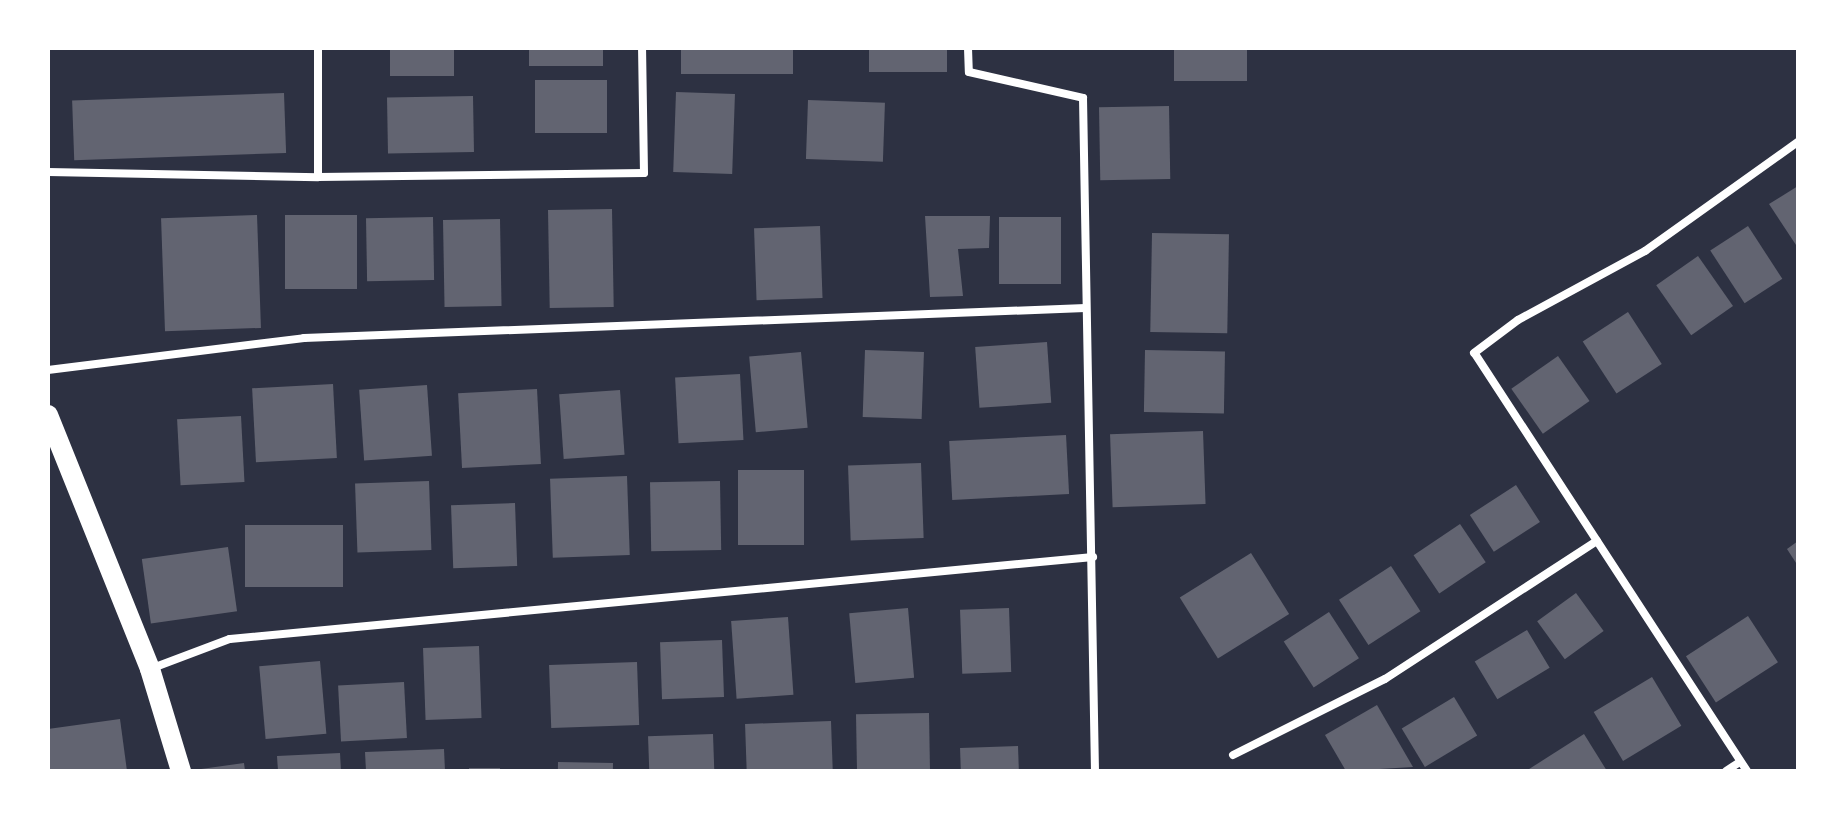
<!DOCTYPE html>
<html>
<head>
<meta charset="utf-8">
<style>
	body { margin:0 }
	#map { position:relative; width:1846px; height:819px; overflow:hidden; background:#2d3142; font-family:"DM Sans",sans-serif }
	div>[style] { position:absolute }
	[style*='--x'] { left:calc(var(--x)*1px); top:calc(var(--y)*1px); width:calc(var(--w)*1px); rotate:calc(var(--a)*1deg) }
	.building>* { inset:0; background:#626471; transform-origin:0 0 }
	.minor>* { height:8px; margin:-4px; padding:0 4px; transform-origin:4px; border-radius:4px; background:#fff }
	.primary>* { height:20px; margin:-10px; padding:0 10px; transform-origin:10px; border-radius:10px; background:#fff }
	span { translate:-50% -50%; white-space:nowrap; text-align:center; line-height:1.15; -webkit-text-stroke:8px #fff; paint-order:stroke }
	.frame { position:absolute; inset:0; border:50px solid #fff; pointer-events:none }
</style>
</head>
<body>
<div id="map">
	<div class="building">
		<div style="left:390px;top:48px;width:64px;height:28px"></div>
		<div style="left:529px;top:48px;width:74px;height:18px"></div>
		<div style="left:681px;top:48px;width:112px;height:26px"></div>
		<div style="left:869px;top:48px;width:78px;height:24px"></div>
		<div style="left:1174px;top:48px;width:73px;height:33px"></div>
		<div style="left:607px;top:80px;width:53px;height:72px;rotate:90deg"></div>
		<div style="left:676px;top:92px;width:59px;height:80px;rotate:2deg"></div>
		<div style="left:284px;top:93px;width:60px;height:212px;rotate:88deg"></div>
		<div style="left:473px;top:96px;width:56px;height:86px;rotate:89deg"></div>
		<div style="left:808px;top:100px;width:77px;height:59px;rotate:2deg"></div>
		<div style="left:1169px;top:106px;width:73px;height:70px;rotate:89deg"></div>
		<div style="clip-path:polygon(1798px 186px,1798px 248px,1769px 204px)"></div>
		<div style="left:612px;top:209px;width:98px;height:64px;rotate:89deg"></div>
		<div style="left:257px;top:215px;width:113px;height:96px;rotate:88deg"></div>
		<div style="left:285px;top:215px;width:72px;height:74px"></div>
		<div style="clip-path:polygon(925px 216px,990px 216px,989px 248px,958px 249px,963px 296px,930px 297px)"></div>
		<div style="left:433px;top:217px;width:63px;height:67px;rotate:89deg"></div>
		<div style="left:999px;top:217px;width:62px;height:67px"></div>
		<div style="left:500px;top:219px;width:87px;height:57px;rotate:89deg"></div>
		<div style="left:820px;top:226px;width:72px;height:66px;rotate:88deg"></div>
		<div style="left:1748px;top:226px;width:63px;height:45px;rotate:57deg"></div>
		<div style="left:1152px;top:233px;width:77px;height:99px;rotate:1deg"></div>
		<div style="left:1698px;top:256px;width:61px;height:51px;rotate:55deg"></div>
		<div style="left:1628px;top:312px;width:62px;height:54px;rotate:57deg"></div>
		<div style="left:1047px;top:342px;width:61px;height:72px;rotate:86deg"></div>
		<div style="left:865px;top:350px;width:59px;height:67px;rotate:2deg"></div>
		<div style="left:1145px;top:350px;width:80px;height:62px;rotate:1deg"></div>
		<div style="left:801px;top:352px;width:76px;height:52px;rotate:85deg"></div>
		<div style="left:1558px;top:356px;width:55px;height:57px;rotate:55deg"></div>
		<div style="left:740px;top:374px;width:66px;height:65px;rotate:87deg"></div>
		<div style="left:333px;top:384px;width:74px;height:81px;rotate:87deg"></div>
		<div style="left:427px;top:385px;width:71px;height:68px;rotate:86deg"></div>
		<div style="left:537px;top:389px;width:75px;height:79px;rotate:87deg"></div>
		<div style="left:620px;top:390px;width:65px;height:61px;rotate:86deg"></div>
		<div style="left:241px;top:416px;width:66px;height:64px;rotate:87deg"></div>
		<div style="left:1203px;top:431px;width:73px;height:93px;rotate:88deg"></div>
		<div style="left:1066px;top:435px;width:59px;height:117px;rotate:87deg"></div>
		<div style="left:921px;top:463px;width:75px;height:73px;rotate:88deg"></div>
		<div style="left:804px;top:470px;width:75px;height:66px;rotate:90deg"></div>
		<div style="left:627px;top:476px;width:79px;height:77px;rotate:88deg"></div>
		<div style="left:429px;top:481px;width:69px;height:74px;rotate:88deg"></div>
		<div style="left:720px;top:481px;width:69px;height:70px;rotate:89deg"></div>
		<div style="left:1516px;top:485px;width:44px;height:55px;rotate:57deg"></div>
		<div style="left:515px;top:503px;width:63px;height:64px;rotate:88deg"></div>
		<div style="left:1460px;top:524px;width:46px;height:56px;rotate:56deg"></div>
		<div style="left:245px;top:525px;width:98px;height:62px"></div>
		<div style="clip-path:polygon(1798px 541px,1798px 566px,1787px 549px)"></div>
		<div style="left:228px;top:547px;width:65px;height:87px;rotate:82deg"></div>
		<div style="left:1251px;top:553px;width:72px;height:84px;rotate:58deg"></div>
		<div style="left:1391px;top:566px;width:54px;height:62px;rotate:57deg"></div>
		<div style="left:1576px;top:593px;width:47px;height:48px;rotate:54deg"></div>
		<div style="left:908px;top:608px;width:70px;height:59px;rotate:85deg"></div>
		<div style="left:1009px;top:608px;width:64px;height:49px;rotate:88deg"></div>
		<div style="left:1329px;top:612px;width:55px;height:54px;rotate:57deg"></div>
		<div style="left:1748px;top:616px;width:55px;height:74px;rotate:57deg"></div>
		<div style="left:788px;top:617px;width:78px;height:57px;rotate:86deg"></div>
		<div style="left:1527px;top:630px;width:44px;height:61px;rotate:59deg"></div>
		<div style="left:722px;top:640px;width:57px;height:62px;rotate:88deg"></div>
		<div style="left:479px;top:646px;width:72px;height:56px;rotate:88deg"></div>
		<div style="left:320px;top:661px;width:73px;height:61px;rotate:85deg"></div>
		<div style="left:637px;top:662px;width:63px;height:88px;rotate:88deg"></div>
		<div style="left:1652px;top:677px;width:57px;height:68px;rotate:59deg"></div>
		<div style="left:404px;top:682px;width:56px;height:66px;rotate:87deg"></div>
		<div style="left:1454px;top:697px;width:45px;height:61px;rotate:59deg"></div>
		<div style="clip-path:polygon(1377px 705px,1413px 767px,1346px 771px,1325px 735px)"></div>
		<div style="left:929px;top:713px;width:58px;height:73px;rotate:89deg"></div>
		<div style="clip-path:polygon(120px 719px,127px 771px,48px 771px,48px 729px)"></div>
		<div style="left:831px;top:721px;width:50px;height:86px;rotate:88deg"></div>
		<div style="left:713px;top:734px;width:37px;height:65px;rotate:88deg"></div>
		<div style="clip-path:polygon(1584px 734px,1607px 771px,1526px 771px)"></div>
		<div style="left:1018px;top:746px;width:25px;height:58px;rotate:88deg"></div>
		<div style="clip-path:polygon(444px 749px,445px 771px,366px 771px,365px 752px)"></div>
		<div style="clip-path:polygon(340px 753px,341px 771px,278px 771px,277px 756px)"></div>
		<div style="left:558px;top:762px;width:55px;height:9px;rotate:1deg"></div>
		<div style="clip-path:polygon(244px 763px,245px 771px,201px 771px,201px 769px)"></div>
		<div style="left:469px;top:768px;width:31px;height:3px"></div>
	</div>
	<div class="minor">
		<div style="--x:318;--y:48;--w:129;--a:90"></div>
		<div style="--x:968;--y:48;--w:24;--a:88"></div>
		<div style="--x:969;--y:72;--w:117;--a:12.8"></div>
		<div style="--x:1083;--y:98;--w:673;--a:88.98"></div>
		<div style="--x:48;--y:172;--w:270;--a:1.1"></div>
		<div style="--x:318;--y:177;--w:326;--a:-0.7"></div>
		<div style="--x:644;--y:173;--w:125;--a:-90.9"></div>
		<div style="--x:48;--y:370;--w:258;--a:-7.1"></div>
		<div style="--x:304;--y:338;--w:782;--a:-2.2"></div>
		<div style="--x:150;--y:669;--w:85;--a:-20.6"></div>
		<div style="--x:230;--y:639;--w:867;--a:-5.43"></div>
		<div style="--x:1233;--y:755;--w:170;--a:-26.6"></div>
		<div style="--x:1385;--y:679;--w:253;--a:-33.1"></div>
		<div style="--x:1726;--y:771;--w:17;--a:-33"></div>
		<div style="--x:1747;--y:771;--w:499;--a:-123.1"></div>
		<div style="--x:1474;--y:353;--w:55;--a:-36.9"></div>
		<div style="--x:1518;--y:320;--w:145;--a:-28.5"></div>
		<div style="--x:1645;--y:251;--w:188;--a:-35.5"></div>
	</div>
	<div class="primary">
		<div style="--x:48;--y:415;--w:274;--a:68.1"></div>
		<div style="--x:150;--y:669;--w:107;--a:73.1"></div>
	</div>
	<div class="frame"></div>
</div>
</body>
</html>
